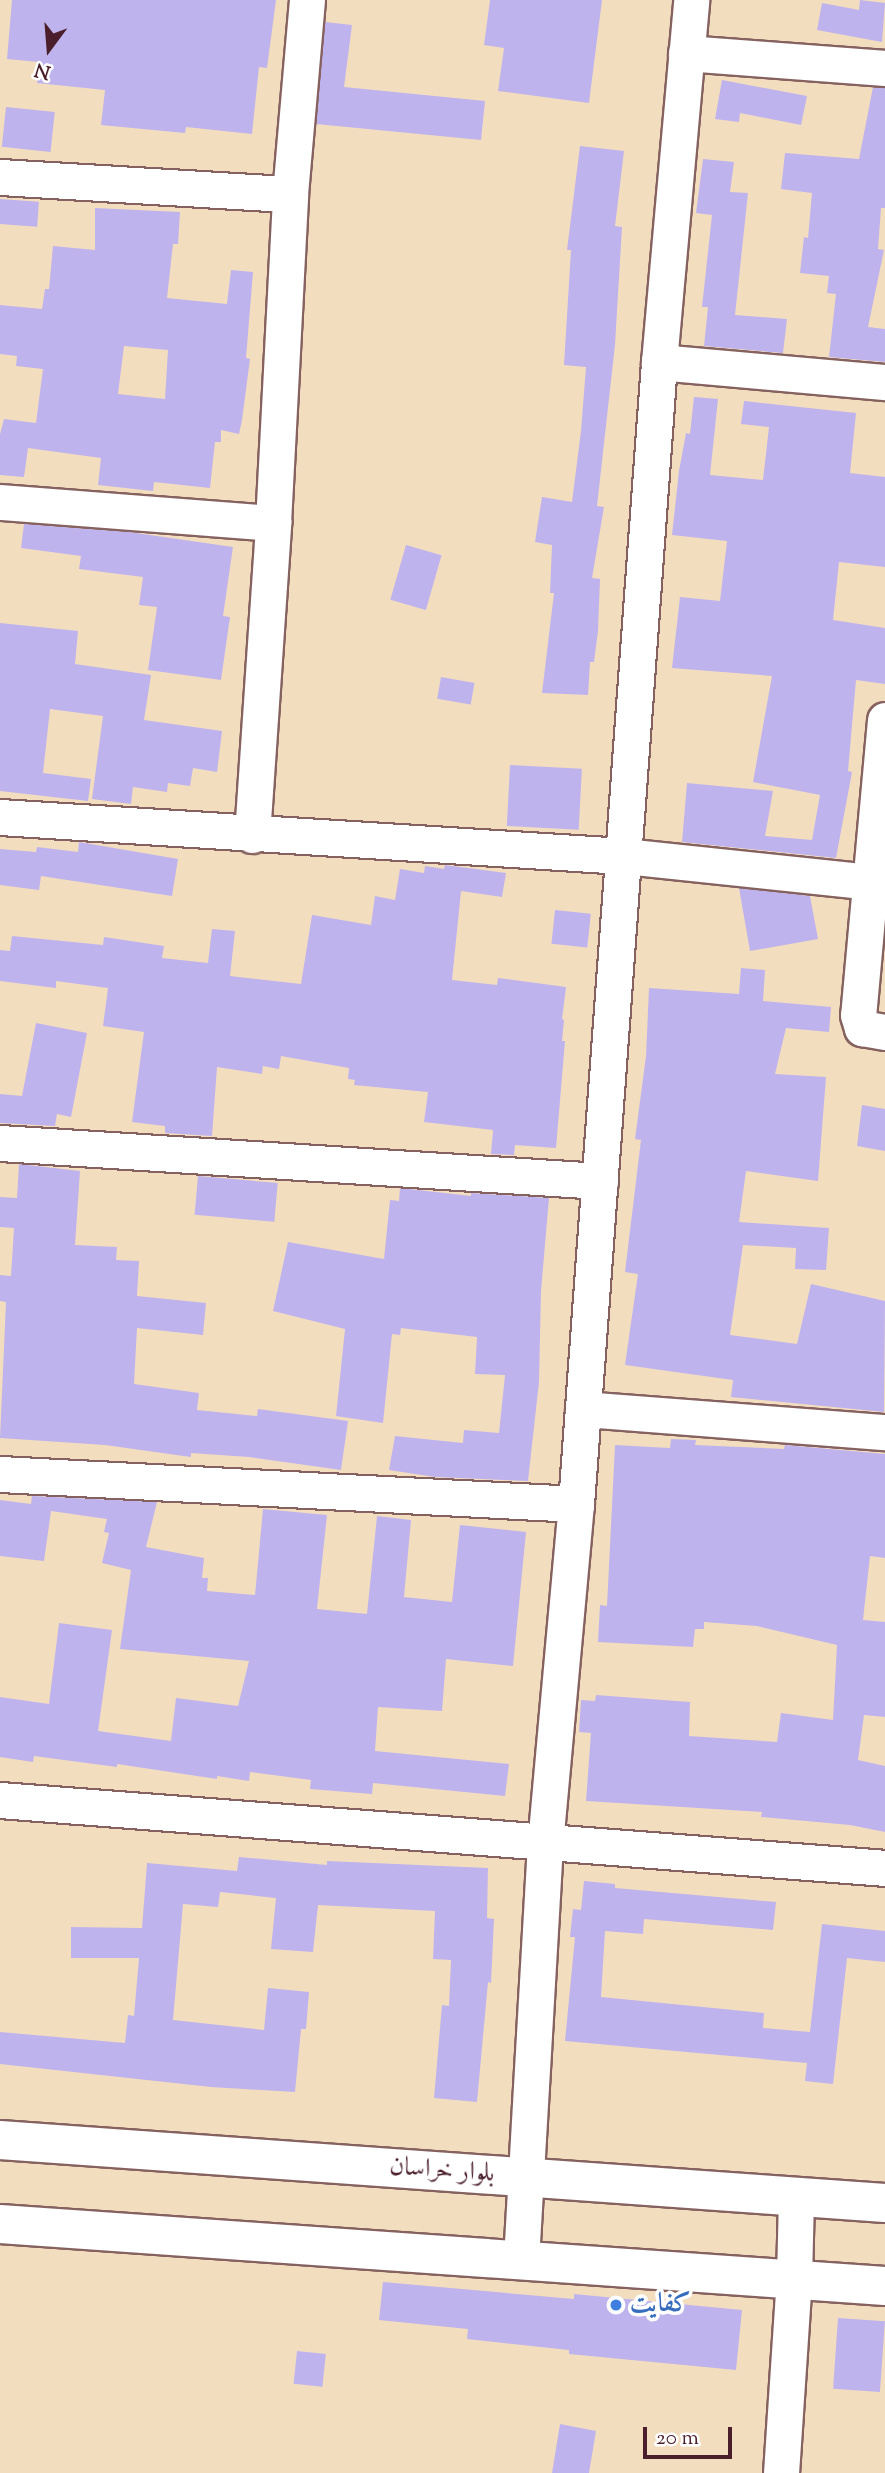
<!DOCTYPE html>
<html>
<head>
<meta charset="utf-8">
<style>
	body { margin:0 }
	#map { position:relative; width:885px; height:2473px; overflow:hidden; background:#f3ddbf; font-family:"Sorts Mill Goudy",Amiri,serif }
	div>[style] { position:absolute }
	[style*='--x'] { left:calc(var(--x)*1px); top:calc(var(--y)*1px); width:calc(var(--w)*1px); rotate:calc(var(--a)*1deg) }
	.building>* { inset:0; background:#bfb3ee; transform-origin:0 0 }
	.roads { filter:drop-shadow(2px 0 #85625f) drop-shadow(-2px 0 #85625f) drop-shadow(0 2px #85625f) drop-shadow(0 -2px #85625f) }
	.street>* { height:35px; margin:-17.5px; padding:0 17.5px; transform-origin:17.5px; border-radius:17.5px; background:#fff }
	.secondary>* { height:38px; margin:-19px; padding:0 19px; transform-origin:19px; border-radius:19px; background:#fff }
	.dots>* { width:19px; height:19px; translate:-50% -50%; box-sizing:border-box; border:4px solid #fff; border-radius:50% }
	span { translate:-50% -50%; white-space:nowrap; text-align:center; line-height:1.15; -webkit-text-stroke:7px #fff; paint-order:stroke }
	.street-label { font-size:26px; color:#4a1f2b }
	.shop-label { font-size:26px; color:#366cbe; font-weight:700 }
	.left { translate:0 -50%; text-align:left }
	.north { position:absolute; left:14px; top:14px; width:70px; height:70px; -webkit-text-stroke:5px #fff; paint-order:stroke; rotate:196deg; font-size:19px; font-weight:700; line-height:28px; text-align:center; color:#4a1f2b }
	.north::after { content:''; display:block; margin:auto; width:24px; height:32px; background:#4a1f2b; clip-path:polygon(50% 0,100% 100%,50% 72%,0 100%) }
	.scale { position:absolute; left:643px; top:2427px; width:89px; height:32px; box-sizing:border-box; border:4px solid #4a1f2b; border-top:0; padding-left:9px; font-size:21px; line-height:24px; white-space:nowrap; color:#4a1f2b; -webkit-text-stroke:5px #fff; paint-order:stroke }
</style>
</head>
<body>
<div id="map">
	<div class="building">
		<div style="clip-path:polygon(12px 0,276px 0,267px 68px,259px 67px,252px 134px,186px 127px,185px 133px,101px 125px,105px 90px,37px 83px,39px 62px,7px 59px)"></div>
		<div style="clip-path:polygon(490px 0,602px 0,589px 103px,498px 91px,504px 48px,484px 45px)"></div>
		<div style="clip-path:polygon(860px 0,885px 3px,882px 42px,817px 30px,822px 3px,859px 10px)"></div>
		<div style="clip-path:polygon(325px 22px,352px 25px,344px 87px,485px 101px,481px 140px,316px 124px)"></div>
		<div style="clip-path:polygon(722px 80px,807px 96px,801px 125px,740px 113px,739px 122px,715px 119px)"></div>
		<div style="clip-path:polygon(873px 87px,885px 88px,885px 208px,881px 208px,878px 249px,884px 250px,868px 327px,885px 329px,885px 362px,829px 357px,836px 294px,827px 293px,829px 276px,800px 273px,804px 237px,808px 238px,812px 193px,781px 189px,785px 153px,859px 159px)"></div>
		<div style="left:6px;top:107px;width:49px;height:40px;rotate:6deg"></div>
		<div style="clip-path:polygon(580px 146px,624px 151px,615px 226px,622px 227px,615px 345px,597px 506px,604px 507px,592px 578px,600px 579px,598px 631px,594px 662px,590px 662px,588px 695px,542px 693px,554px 593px,550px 593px,552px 545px,535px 542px,542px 497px,572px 502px,581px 431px,586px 367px,564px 365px,571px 250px,567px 250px)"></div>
		<div style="clip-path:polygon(703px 159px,734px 162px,730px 192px,748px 193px,735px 315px,787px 319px,783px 353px,704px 346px,708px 307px,702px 307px,712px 215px,696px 213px)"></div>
		<div style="left:0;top:199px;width:39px;height:25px;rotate:4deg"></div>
		<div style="clip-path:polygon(evenodd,95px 208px,180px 212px,178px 244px,173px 244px,167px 298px,227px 304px,231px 270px,253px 272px,246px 358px,250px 359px,242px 420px,239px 434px,221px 430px,221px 442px,215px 442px,210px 488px,154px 482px,153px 491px,98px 485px,101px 458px,28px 448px,24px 477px,0 475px,0 434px,4px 419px,36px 423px,43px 369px,16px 366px,17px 356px,0 354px,0 305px,42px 309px,45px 289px,49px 289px,53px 246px,95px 250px,95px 208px,124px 346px,168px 350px,165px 399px,118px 394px,124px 346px)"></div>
		<div style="clip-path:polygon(694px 397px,718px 399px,710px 475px,763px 480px,769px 427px,741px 424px,744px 401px,856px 413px,850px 473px,885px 477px,885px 567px,839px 562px,833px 620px,885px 628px,885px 684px,856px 680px,848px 771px,852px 772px,836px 858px,682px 842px,687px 783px,773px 791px,765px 836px,812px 840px,820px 795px,753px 782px,772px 676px,672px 668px,680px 597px,720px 601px,727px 541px,672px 535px,679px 471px,686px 433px,690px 434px)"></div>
		<div style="clip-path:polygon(24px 524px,129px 532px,233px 547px,223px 616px,230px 617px,221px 680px,148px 670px,157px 607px,139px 605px,143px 577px,79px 569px,81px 556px,21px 548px)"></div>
		<div style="left:406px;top:545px;width:37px;height:57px;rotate:16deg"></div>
		<div style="clip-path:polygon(0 623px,78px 631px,75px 664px,151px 675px,144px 720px,222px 731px,217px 772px,193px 768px,190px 786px,168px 783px,167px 792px,133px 787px,131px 804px,92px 799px,103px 716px,50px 709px,43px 773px,91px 779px,88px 801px,0 791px)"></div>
		<div style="left:441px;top:677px;width:34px;height:22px;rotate:10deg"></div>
		<div style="left:510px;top:765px;width:72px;height:61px;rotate:3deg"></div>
		<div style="clip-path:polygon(79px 842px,178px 859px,172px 896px,41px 876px,39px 890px,0 885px,0 849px,36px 852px,37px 847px,78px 852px)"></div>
		<div style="clip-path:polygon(445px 865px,506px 873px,502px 897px,461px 891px,452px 980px,497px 985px,498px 978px,566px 987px,562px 1019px,564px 1020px,562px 1041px,565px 1041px,556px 1148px,515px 1145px,514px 1155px,491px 1154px,493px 1130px,424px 1122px,428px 1092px,354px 1085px,355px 1080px,348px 1079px,349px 1068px,281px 1056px,279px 1069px,263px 1066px,262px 1074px,217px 1067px,212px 1136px,165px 1133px,165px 1126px,132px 1122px,144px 1032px,103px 1026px,108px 988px,56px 981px,56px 988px,0 981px,0 950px,10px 951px,12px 936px,103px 945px,104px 937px,164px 946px,162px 958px,208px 963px,212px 929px,235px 931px,230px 976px,301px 984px,312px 915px,371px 925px,375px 896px,395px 900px,400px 869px,424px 873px,425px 866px,444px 869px)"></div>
		<div style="clip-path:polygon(739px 888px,810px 896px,818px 939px,750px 951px)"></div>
		<div style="left:555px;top:910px;width:36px;height:34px;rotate:6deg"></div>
		<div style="clip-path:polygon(741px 968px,765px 970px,763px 1001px,831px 1007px,829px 1032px,786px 1028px,775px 1074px,826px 1077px,818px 1181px,746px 1171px,739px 1222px,829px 1228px,826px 1270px,795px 1269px,796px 1248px,743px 1245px,730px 1335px,797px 1344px,811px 1284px,885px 1301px,884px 1412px,731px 1397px,733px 1380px,625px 1365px,638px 1274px,625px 1272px,641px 1140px,635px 1139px,646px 1056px,649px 988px,739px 994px)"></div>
		<div style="clip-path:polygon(36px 1023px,87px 1033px,71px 1117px,57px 1114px,55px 1126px,0 1123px,0 1094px,22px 1096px)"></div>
		<div style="clip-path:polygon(862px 1105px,885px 1109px,885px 1151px,857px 1146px)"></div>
		<div style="clip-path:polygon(19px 1164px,80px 1171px,75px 1245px,117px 1247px,116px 1260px,139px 1261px,137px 1296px,206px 1303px,203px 1335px,137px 1328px,134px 1384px,199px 1393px,197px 1410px,257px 1416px,258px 1409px,348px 1421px,341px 1470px,249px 1457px,191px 1453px,191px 1457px,105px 1445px,0 1438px,6px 1302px,0 1301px,0 1275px,11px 1276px,14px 1228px,0 1227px,0 1197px,17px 1198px)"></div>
		<div style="left:198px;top:1176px;width:80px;height:39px;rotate:5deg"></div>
		<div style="clip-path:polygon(400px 1188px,471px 1196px,471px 1193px,549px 1198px,541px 1291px,539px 1382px,528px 1481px,435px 1477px,389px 1470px,395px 1436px,463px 1443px,464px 1430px,499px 1433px,505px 1375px,475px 1374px,477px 1337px,401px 1328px,400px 1335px,392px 1334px,383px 1423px,336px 1416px,345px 1329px,273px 1311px,288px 1242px,384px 1259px,390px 1200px,399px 1201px)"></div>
		<div style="clip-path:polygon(671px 1439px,696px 1440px,695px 1445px,784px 1449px,785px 1445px,885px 1454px,885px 1558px,870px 1556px,863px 1620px,885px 1622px,885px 1717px,864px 1715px,858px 1760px,885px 1766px,885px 1832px,850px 1825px,761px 1817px,762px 1812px,586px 1801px,591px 1733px,579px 1732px,581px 1700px,595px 1701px,596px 1695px,690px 1702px,689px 1736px,777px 1742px,781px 1713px,833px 1720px,837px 1645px,757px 1626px,704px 1622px,704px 1629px,695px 1629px,693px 1647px,598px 1642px,600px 1605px,607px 1606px,615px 1445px,670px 1448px)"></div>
		<div style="clip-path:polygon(32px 1496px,157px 1502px,146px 1547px,204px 1558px,202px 1578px,208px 1578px,207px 1591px,255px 1595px,263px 1509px,327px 1515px,317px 1609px,367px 1614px,377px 1516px,411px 1520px,404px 1597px,452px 1602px,460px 1525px,526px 1532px,513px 1666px,446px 1659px,442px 1711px,378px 1707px,375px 1751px,509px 1764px,505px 1796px,373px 1783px,372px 1794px,310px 1789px,311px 1780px,250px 1772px,249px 1781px,217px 1776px,217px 1779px,117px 1764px,117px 1767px,34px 1756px,33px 1762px,0 1757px,0 1697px,49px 1704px,59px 1623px,112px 1630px,98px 1731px,171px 1741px,176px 1698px,238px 1706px,249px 1661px,120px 1649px,131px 1570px,102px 1563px,109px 1533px,104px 1532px,107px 1519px,51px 1511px,44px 1561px,0 1556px,0 1500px,31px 1504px)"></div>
		<div style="clip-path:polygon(239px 1857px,327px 1865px,327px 1861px,488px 1868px,487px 1918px,494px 1919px,491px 1983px,488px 1982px,477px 2102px,434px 2098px,442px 2005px,449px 2006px,451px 1960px,433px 1959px,435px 1911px,318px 1905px,313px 1952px,271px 1949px,276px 1898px,220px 1892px,218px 1907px,183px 1904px,173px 2020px,264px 2030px,268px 1988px,309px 1992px,306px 2029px,301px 2029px,295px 2092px,211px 2087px,0 2064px,0 2032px,125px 2043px,128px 2015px,134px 2016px,139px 1958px,71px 1958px,71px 1927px,142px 1928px,147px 1863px,237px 1871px)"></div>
		<div style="clip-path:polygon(584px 1881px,615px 1884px,615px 1888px,776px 1902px,773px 1930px,644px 1919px,643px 1934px,605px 1931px,601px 1997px,764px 2013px,763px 2028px,810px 2032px,822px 1924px,885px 1931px,885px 1962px,847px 1958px,833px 2084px,805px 2081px,807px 2063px,565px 2041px,575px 1937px,570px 1937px,573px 1909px,581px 1910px)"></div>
		<div style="clip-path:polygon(383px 2282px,574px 2299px,574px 2294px,742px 2310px,736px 2370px,569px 2354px,569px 2350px,467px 2339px,468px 2329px,379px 2320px)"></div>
		<div style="left:838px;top:2318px;width:47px;height:71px;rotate:4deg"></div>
		<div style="left:297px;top:2351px;width:29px;height:33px;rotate:6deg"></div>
		<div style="clip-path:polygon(560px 2424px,596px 2431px,589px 2473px,552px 2473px)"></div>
	</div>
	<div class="roads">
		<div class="street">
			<div style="--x:686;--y:53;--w:200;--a:4.3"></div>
			<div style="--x:0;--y:177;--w:290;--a:3.4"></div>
			<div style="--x:659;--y:362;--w:227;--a:5.1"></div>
			<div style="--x:0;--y:502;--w:274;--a:4.4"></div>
			<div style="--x:885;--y:720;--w:296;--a:95.2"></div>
			<div style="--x:858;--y:1015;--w:14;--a:73"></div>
			<div style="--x:862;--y:1028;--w:23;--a:10"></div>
			<div style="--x:0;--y:817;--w:625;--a:3.58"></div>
			<div style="--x:624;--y:856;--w:249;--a:6"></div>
			<div style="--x:252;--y:835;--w:313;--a:-86.1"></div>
			<div style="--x:273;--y:523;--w:329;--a:-87"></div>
			<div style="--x:290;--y:194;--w:195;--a:-85"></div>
			<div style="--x:0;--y:1143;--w:601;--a:3.62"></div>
			<div style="--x:583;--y:1409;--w:303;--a:4.4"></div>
			<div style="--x:0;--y:1474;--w:577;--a:2.98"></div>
			<div style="--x:0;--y:1800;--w:888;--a:4.39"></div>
			<div style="--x:521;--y:2260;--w:417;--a:-86.7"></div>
			<div style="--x:545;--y:1844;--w:341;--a:-84.8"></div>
			<div style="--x:576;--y:1504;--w:1145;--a:-85.84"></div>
			<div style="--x:659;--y:362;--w:363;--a:-84.9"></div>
			<div style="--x:781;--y:2473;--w:194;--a:-86.2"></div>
			<div style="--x:794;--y:2279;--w:83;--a:-88.6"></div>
		</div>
		<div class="secondary">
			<div style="--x:0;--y:2140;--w:887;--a:4.07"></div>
			<div style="--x:0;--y:2224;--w:887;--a:4.01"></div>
		</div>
	</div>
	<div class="dots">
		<div style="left:616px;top:2305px;background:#3f7fe0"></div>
	</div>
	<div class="street-label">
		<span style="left:442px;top:2171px;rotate:4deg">بلوار خراسان</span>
	</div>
	<div class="shop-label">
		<span class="left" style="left:630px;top:2305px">کفایت</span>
	</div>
	<div class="north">N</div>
	<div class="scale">20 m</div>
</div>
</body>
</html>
